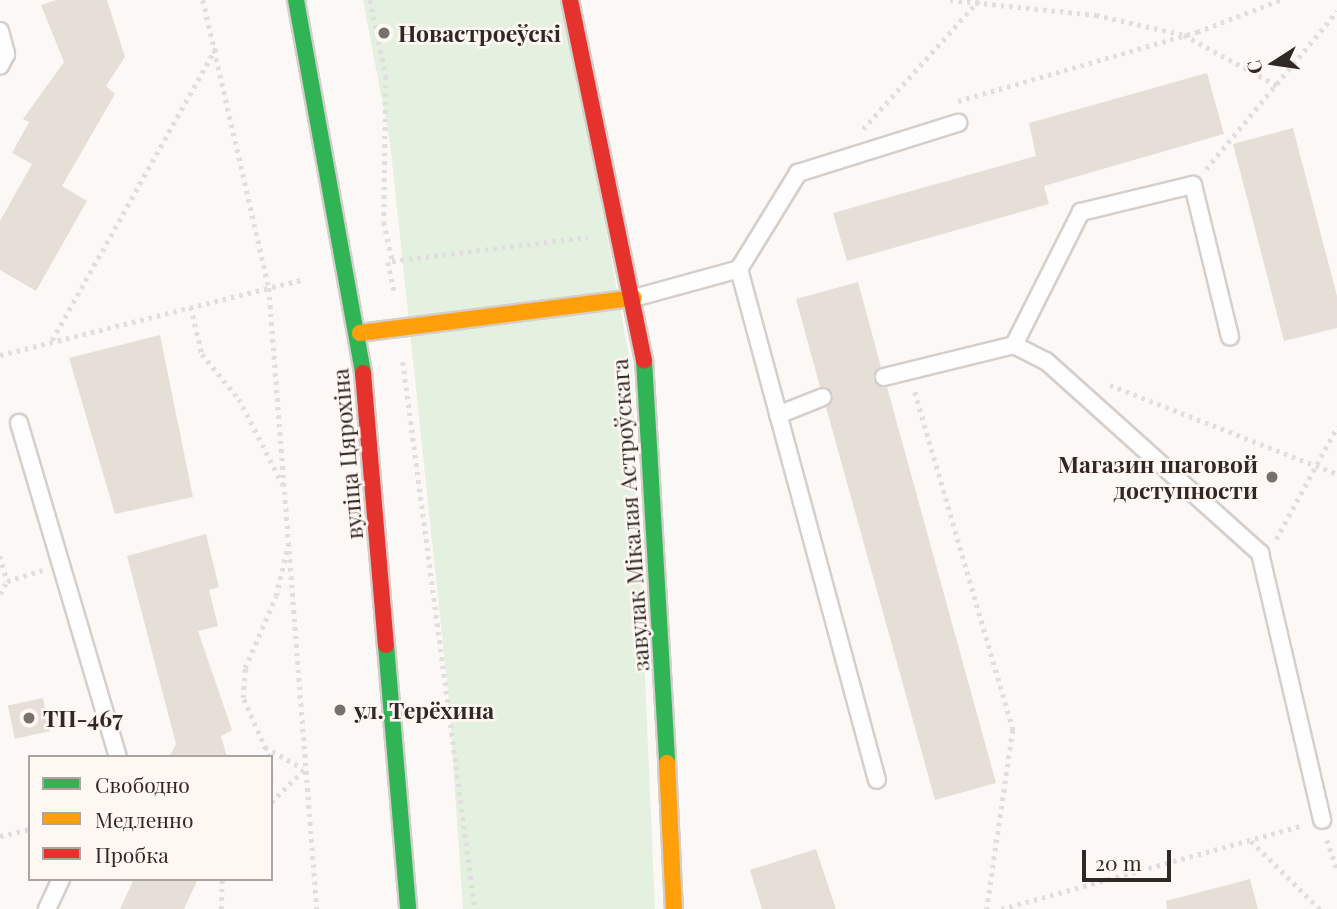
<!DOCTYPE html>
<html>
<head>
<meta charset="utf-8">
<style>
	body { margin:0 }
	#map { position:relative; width:1337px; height:909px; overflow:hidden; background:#fcf8f5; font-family:"Playfair Display",serif }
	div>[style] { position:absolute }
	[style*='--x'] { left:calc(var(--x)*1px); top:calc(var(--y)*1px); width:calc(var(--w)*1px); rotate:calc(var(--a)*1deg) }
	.green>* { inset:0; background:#e5f1e0 }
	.building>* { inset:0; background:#e6dfd8; transform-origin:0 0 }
	.path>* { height:4.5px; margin-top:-2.25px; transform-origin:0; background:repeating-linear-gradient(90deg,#e0dede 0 3.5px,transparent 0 8.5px) }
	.roads { filter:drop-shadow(2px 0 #d4cfcb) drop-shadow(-2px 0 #d4cfcb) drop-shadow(0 2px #d4cfcb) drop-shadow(0 -2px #d4cfcb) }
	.lane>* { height:16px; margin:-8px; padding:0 8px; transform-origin:8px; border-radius:8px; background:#fffefe }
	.fast>* { height:16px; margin:-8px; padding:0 8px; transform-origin:8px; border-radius:8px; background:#30b455 }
	.slow>* { height:16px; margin:-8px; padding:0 8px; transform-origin:8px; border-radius:8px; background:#ff9f0a }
	.jam>* { height:16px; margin:-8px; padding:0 8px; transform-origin:8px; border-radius:8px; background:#e5322d }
	.dots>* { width:19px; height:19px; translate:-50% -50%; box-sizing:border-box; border:4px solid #fff7f2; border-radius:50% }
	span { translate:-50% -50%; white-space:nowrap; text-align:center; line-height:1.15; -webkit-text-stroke:5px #fff7f2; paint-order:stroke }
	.poi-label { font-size:23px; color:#2f2824; font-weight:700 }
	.left { translate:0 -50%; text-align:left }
	.right { translate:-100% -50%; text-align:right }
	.street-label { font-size:23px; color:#2f2824 }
	.legend { position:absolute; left:28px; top:755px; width:245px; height:126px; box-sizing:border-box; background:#fff7f2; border:2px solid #aca4a0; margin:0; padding:9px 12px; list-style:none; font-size:21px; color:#2f2824 }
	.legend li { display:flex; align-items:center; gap:14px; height:35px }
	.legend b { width:35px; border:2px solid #aca4a0 }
	.north { position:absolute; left:1239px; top:28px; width:70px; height:70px; -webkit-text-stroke:5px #fff7f2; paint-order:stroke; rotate:258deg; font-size:19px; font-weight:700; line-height:28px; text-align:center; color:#2f2824 }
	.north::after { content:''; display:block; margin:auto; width:24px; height:32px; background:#2f2824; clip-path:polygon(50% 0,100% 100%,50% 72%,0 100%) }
	.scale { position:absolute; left:1082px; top:850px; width:89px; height:32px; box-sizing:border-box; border:4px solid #2f2824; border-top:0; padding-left:9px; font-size:21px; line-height:24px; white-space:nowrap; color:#2f2824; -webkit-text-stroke:5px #fff7f2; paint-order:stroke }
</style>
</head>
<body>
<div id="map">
	<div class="green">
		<div style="clip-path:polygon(363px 0,564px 0,632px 372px,655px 909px,463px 909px,449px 702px,390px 142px)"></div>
	</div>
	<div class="building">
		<div style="clip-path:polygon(56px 0,107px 0,125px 57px,106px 86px,115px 94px,62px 186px,87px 201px,36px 291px,0 270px,0 221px,32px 164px,12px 153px,29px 122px,23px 119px,64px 62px,41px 5px)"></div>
		<div style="clip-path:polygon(1207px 73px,1224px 134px,1044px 186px,1049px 204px,847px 261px,833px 213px,1036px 156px,1029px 123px)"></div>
		<div style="clip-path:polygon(1293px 128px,1337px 296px,1337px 328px,1284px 341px,1233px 144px)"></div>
		<div style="clip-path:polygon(858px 282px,881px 367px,874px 380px,887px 387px,996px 783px,935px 800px,826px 407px,833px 394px,820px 387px,796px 299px)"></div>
		<div style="clip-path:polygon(160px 335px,193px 497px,115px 514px,69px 358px)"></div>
		<div style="clip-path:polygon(206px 534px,219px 587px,209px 590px,218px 626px,198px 631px,232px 730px,221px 736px,227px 757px,169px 757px,176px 744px,127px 556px)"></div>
		<div style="left:43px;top:698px;width:34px;height:36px;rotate:78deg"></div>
		<div style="clip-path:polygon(816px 849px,836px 909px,762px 909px,750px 870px)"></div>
		<div style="clip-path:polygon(134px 879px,198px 879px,184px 909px,120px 909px)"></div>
		<div style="clip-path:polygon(1250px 879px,1258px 909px,1167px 909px,1166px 901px)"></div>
	</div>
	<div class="path">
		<div style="--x:203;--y:0;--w:295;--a:77.1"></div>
		<div style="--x:269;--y:288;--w:623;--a:85.58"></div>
		<div style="--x:370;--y:0;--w:78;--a:78.1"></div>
		<div style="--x:386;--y:76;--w:146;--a:90.8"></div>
		<div style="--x:384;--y:222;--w:40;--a:78"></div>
		<div style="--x:392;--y:261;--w:197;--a:-7"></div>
		<div style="--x:950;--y:0;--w:147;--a:5.9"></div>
		<div style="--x:1096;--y:15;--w:90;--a:12.8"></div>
		<div style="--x:1184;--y:35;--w:107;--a:28.5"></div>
		<div style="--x:958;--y:101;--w:249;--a:-16.1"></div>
		<div style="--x:1197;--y:32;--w:89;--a:-21.1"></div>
		<div style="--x:863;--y:129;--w:173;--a:-48"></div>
		<div style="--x:1206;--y:169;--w:205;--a:-50.3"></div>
		<div style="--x:388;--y:262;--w:33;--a:78"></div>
		<div style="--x:191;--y:307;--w:48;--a:76.8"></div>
		<div style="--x:202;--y:354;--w:58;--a:50.6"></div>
		<div style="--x:239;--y:399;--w:97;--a:62.9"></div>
		<div style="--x:52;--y:340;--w:335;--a:-60.7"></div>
		<div style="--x:0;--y:355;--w:310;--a:-14"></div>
		<div style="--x:403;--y:362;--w:552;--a:82.5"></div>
		<div style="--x:1110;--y:385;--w:244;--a:21.4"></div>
		<div style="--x:915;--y:392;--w:352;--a:73.8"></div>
		<div style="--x:1013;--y:730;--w:181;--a:98.3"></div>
		<div style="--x:1276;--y:539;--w:128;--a:-61.4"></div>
		<div style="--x:0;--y:556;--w:26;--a:74"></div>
		<div style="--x:0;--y:594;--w:15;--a:-62"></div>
		<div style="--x:7;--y:581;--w:37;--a:-17"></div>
		<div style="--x:265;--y:747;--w:43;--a:29.6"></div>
		<div style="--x:269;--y:757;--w:64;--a:-113.8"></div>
		<div style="--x:243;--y:698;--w:30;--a:-86"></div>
		<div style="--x:245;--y:668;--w:78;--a:-66.7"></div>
		<div style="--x:276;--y:596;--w:52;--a:-76.8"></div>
		<div style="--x:271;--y:773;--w:11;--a:90"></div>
		<div style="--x:271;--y:802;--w:50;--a:-44.2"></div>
		<div style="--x:0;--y:836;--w:31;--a:-13"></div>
		<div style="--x:1327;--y:840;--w:31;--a:71"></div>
		<div style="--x:1251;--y:841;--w:97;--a:44.6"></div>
		<div style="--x:221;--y:909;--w:30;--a:-88"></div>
		<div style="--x:1001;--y:909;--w:310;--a:-15.5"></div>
	</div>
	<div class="roads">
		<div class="lane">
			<div style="--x:0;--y:31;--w:24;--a:75"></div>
			<div style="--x:6;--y:54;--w:13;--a:117"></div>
			<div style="--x:739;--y:269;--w:529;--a:74.89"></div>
			<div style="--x:634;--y:298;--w:109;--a:-15.4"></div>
			<div style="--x:739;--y:269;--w:113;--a:-58.4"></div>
			<div style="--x:798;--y:173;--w:168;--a:-17.4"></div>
			<div style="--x:1014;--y:345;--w:149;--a:-63.3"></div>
			<div style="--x:1081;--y:212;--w:115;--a:-13.6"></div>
			<div style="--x:1193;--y:185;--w:156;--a:76.3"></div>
			<div style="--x:884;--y:377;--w:134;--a:-13.8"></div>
			<div style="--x:1014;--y:345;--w:36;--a:27"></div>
			<div style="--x:1046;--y:361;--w:288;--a:41.9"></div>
			<div style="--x:1260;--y:553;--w:274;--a:76.9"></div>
			<div style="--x:778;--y:415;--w:48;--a:-21.8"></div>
			<div style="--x:19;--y:423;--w:348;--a:73.5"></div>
			<div style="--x:47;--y:909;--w:33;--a:-65"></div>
		</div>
		<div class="fast">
			<div style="--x:296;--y:0;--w:379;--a:79.8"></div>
			<div style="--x:644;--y:360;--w:404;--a:86.7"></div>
			<div style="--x:386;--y:645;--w:265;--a:85.2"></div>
		</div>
		<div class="slow">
			<div style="--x:360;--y:333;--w:276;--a:-7.3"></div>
			<div style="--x:667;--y:763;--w:146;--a:87.3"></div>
		</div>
		<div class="jam">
			<div style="--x:570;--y:0;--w:368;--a:78.4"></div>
			<div style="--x:363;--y:373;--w:273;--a:85.2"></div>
		</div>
	</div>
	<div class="dots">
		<div style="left:384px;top:33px;background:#77716d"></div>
		<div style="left:1272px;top:477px;background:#77716d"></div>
		<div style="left:340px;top:710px;background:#77716d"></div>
		<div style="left:29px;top:718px;background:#77716d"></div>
	</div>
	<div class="poi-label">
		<span class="left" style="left:398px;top:33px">Новастроеўскі</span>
		<span class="right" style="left:1258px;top:477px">Магазин шаговой<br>доступности</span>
		<span class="left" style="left:354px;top:710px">ул. Терёхина</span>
		<span class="left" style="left:43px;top:718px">ТП-467</span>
	</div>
	<div class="street-label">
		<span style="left:347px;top:454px;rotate:-95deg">вуліца Цярохіна</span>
		<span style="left:630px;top:515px;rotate:-94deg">завулак Мікалая Астроўскага</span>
	</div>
	<ul class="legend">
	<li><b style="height:9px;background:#30b455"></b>Свободно</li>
	<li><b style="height:9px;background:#ff9f0a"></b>Медленно</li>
	<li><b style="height:9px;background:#e5322d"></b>Пробка</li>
	</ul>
	<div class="north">С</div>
	<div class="scale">20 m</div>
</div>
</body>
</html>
